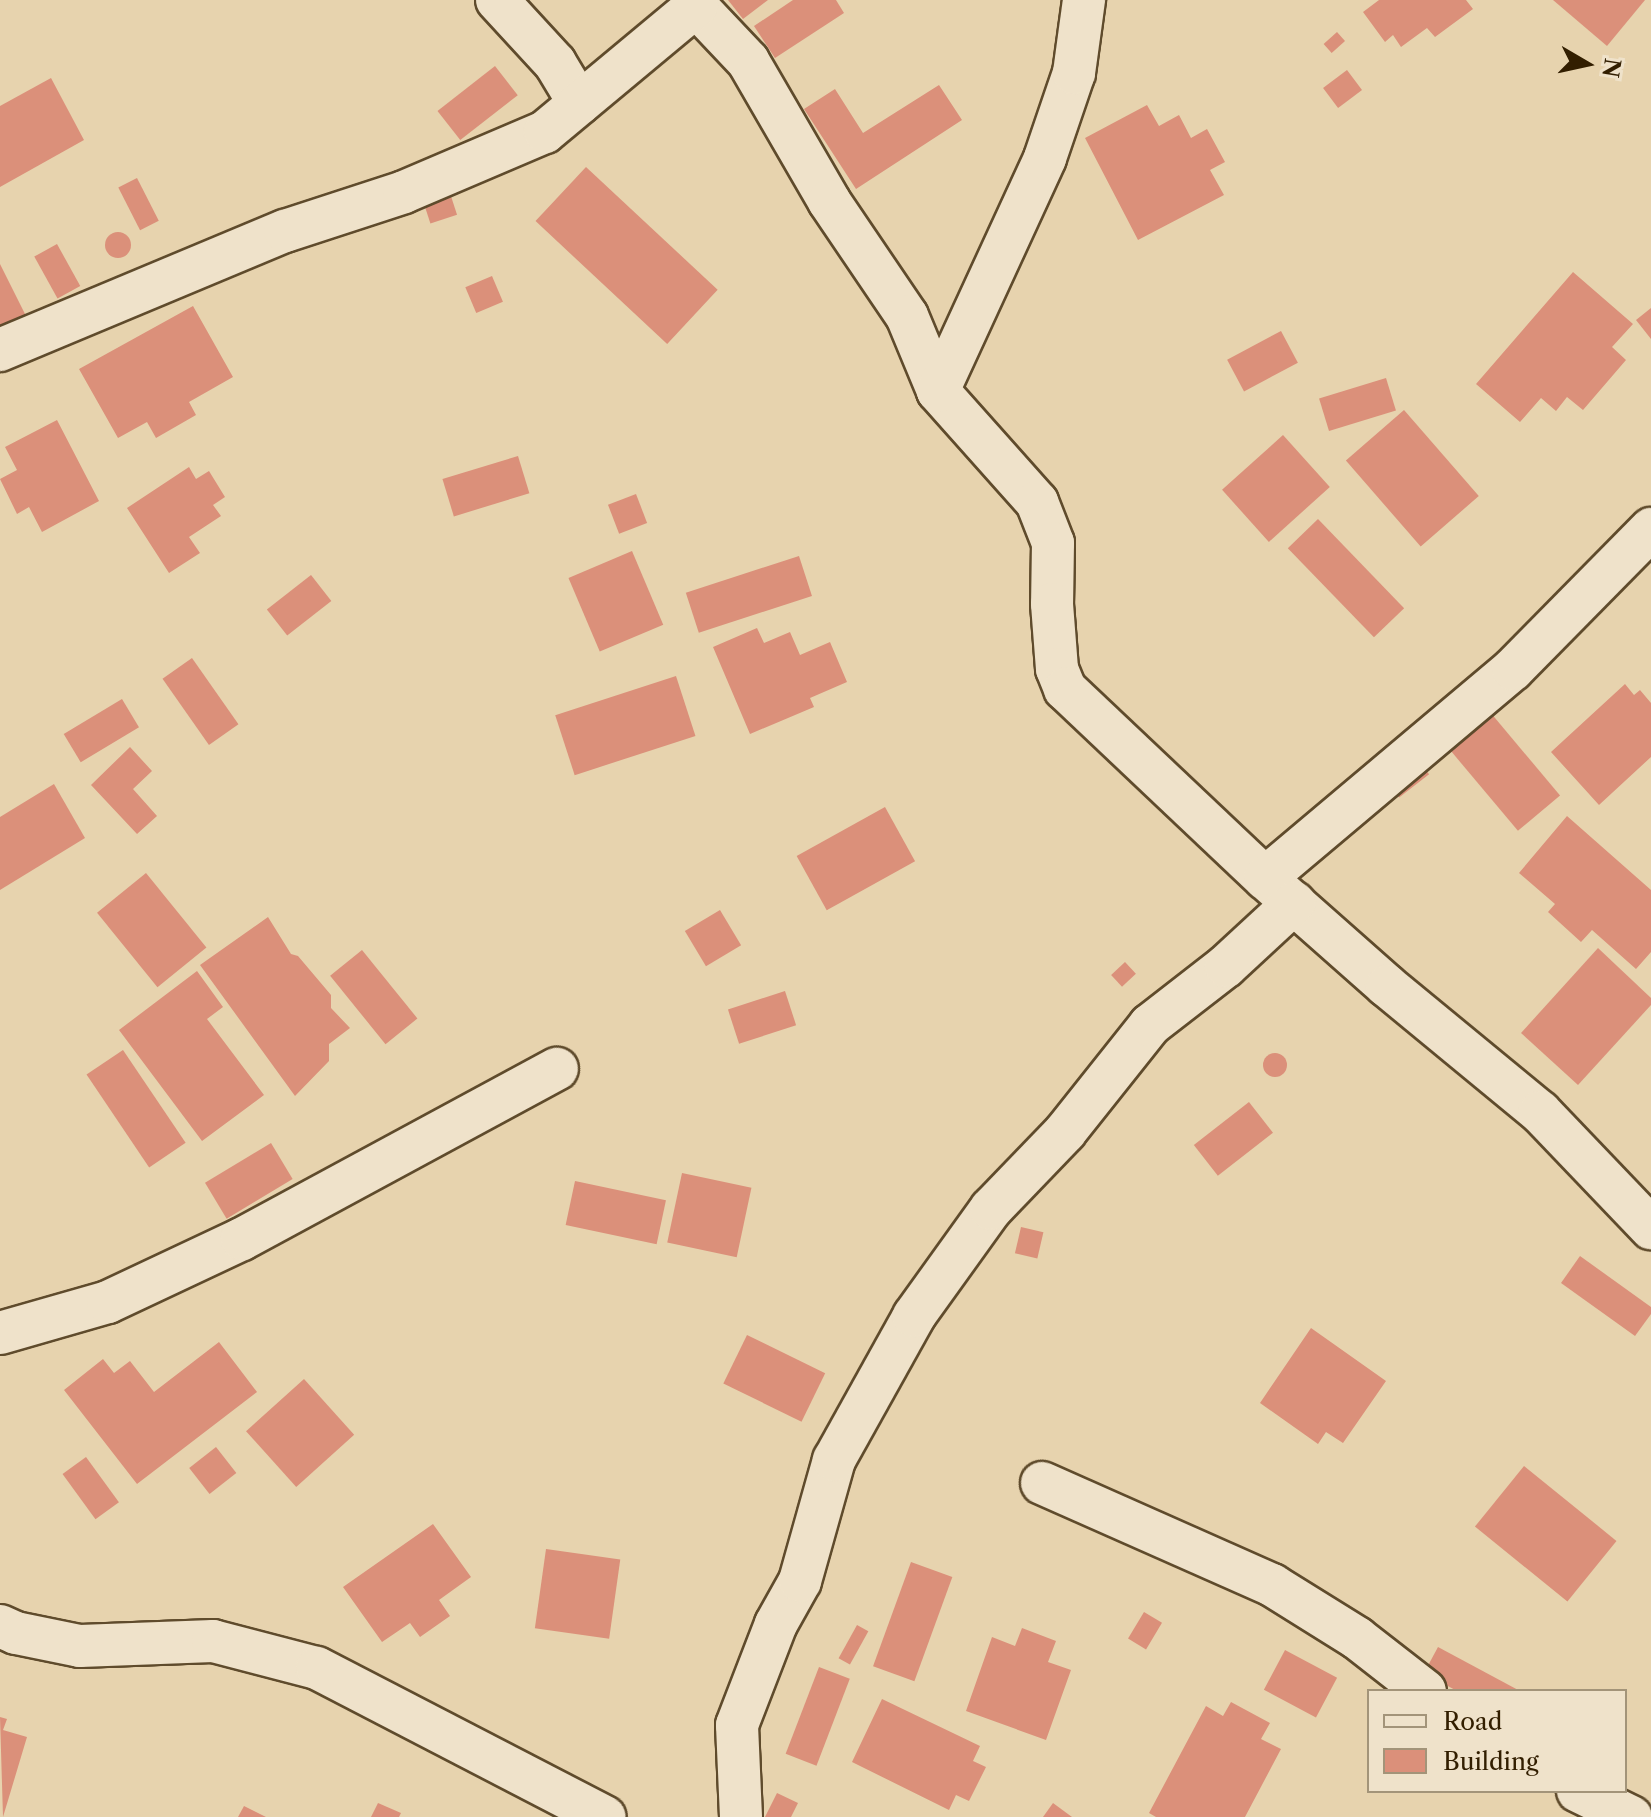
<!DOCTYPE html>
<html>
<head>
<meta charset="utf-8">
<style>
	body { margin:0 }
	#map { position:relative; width:1651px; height:1817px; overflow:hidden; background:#e7d3ae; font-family:"Libre Caslon Text",serif }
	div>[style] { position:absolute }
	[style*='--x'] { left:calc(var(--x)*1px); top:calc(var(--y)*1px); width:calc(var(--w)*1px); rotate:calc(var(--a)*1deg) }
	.building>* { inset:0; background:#db907a; transform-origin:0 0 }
	.round { border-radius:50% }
	.roads { filter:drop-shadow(2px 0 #5f4b2c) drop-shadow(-2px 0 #5f4b2c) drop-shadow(0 2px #5f4b2c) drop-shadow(0 -2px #5f4b2c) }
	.street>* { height:42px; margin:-21px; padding:0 21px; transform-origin:21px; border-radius:21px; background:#efe2ca }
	span { translate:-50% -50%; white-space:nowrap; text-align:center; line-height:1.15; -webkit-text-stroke:6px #efe2ca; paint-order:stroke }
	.legend { position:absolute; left:1367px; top:1689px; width:260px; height:104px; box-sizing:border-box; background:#efe2ca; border:2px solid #a39479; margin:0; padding:10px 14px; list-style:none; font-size:24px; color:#321e00 }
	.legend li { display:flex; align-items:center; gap:16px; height:40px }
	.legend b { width:40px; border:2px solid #a39479 }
	.north { position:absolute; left:1547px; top:24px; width:80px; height:80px; -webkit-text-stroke:6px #efe2ca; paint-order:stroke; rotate:99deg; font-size:22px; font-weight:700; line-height:32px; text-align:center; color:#321e00 }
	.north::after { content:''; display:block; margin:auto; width:28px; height:36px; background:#321e00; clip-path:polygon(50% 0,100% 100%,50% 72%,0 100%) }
</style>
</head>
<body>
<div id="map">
	<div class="building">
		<div style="clip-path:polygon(728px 0,768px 0,743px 19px)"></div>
		<div style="clip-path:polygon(793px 0,836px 0,844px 13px,775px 58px,754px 26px)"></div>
		<div style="clip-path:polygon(1379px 0,1466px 0,1473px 9px,1435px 37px,1427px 28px,1401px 47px,1393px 35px,1385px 42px,1363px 12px)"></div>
		<div style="clip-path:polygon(1553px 0,1645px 0,1607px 46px)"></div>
		<div style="left:1337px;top:32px;width:12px;height:18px;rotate:48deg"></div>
		<div style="left:495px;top:66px;width:37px;height:73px;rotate:52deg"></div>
		<div style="left:1347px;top:70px;width:25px;height:30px;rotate:53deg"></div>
		<div style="clip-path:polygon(51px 78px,84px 140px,0 187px,0 106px)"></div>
		<div style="clip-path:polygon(939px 85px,962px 120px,856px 189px,804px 109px,835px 89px,863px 133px)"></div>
		<div style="clip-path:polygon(1147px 105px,1159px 126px,1179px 115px,1191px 138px,1207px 129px,1225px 162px,1210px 170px,1224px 195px,1138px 240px,1085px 138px)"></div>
		<div style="left:586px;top:167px;width:180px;height:74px;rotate:43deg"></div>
		<div style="left:137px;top:178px;width:48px;height:21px;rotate:63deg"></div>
		<div style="left:449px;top:190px;width:26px;height:28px;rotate:72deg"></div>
		<div class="round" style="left:105px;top:232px;width:26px;height:26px"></div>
		<div style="left:57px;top:244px;width:48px;height:26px;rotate:61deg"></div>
		<div style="clip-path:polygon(0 264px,26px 316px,0 329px)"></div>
		<div style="clip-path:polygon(1573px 272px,1633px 324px,1612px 347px,1626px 360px,1583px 410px,1567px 397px,1556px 411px,1541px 398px,1520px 422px,1476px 384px)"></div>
		<div style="left:492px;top:276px;width:28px;height:29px;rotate:67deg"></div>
		<div style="clip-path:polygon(193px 306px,233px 377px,189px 402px,196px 415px,156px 438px,147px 422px,118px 438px,79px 369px)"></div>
		<div style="clip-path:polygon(1651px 308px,1651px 339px,1636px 320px)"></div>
		<div style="left:1281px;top:331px;width:36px;height:61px;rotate:62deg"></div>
		<div style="left:1386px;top:378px;width:34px;height:70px;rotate:73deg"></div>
		<div style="left:1404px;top:410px;width:114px;height:77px;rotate:49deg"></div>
		<div style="clip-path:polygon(57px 420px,99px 501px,42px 532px,29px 507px,17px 514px,0 479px,17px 470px,5px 447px)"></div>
		<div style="left:1283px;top:435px;width:70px;height:82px;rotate:48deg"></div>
		<div style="left:518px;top:456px;width:39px;height:79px;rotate:73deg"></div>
		<div style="clip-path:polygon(189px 467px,196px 479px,209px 471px,225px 497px,213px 505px,221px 516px,189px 537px,200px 553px,169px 573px,127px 508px)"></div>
		<div style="left:636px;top:494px;width:31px;height:30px;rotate:69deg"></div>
		<div style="left:1318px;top:519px;width:124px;height:42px;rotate:46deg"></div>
		<div style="left:632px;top:551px;width:80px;height:69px;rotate:67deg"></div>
		<div style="left:799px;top:556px;width:42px;height:119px;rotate:72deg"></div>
		<div style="left:311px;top:575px;width:33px;height:56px;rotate:52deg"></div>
		<div style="clip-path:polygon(757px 628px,764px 643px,790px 632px,800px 655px,830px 642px,847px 682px,810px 698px,814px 707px,750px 734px,713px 647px)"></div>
		<div style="left:192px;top:658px;width:81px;height:36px;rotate:55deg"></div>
		<div style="left:676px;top:676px;width:63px;height:127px;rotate:72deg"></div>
		<div style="clip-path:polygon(1625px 684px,1634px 695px,1640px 690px,1651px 703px,1651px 757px,1599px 805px,1551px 752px)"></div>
		<div style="left:122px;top:699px;width:33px;height:68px;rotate:59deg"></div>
		<div style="left:1490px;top:712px;width:109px;height:55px;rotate:50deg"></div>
		<div style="clip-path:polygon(130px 747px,152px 771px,133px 789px,157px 816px,137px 834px,91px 785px)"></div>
		<div style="left:1418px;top:760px;width:18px;height:38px;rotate:52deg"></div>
		<div style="clip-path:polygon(54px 784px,85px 838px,0 890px,0 817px)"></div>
		<div style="left:885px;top:807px;width:62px;height:101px;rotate:61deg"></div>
		<div style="clip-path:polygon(1567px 816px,1651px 890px,1651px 952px,1636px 969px,1592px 930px,1581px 942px,1548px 912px,1555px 904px,1519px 873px)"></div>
		<div style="left:146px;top:873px;width:96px;height:63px;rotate:51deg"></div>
		<div style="left:720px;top:910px;width:41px;height:41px;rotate:59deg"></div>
		<div style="clip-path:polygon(268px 917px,291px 954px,298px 956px,331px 995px,331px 1008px,350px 1028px,329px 1044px,329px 1061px,295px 1096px,200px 965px)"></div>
		<div style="clip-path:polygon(1598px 948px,1651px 998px,1651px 1005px,1578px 1085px,1521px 1033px)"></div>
		<div style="left:362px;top:950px;width:88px;height:41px;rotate:51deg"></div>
		<div style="left:1125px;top:962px;width:16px;height:19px;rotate:47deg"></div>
		<div style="clip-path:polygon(197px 971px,223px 1007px,207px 1019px,264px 1095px,202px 1141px,119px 1030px)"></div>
		<div style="left:785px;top:991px;width:36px;height:60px;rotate:72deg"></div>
		<div style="left:123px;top:1050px;width:112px;height:44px;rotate:56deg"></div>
		<div class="round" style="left:1263px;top:1053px;width:24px;height:24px"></div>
		<div style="left:1249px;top:1102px;width:39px;height:70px;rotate:52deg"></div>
		<div style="left:271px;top:1143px;width:42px;height:77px;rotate:59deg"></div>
		<div style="left:682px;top:1173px;width:71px;height:71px;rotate:12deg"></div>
		<div style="left:575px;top:1181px;width:93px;height:45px;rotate:12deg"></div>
		<div style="left:1021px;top:1227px;width:23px;height:27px;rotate:13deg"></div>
		<div style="clip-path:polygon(1580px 1256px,1651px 1307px,1651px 1314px,1635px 1336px,1561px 1283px)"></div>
		<div style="clip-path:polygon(1311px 1328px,1386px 1381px,1343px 1443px,1326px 1432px,1318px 1444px,1260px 1403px)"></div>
		<div style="left:747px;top:1335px;width:87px;height:54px;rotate:26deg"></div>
		<div style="clip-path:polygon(219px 1342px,257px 1392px,137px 1484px,64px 1390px,103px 1359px,114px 1373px,130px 1361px,154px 1392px)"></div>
		<div style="left:304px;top:1379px;width:75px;height:78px;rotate:48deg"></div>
		<div style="left:216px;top:1447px;width:33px;height:34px;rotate:52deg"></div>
		<div style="left:86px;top:1457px;width:56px;height:29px;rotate:54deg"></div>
		<div style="left:1524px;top:1466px;width:119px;height:78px;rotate:39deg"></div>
		<div style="clip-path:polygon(433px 1524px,471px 1577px,439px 1600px,450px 1616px,420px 1637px,410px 1623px,382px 1642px,343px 1587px)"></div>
		<div style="left:546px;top:1549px;width:75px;height:80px;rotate:8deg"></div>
		<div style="left:911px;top:1562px;width:44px;height:111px;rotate:20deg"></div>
		<div style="left:1144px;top:1612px;width:21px;height:31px;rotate:31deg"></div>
		<div style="left:857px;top:1625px;width:13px;height:38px;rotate:29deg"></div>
		<div style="clip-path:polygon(1022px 1628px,1056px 1641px,1048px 1662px,1071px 1670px,1046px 1740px,966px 1711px,992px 1637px,1015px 1646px)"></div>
		<div style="clip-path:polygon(1438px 1647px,1520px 1691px,1457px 1691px,1424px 1673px)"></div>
		<div style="left:1285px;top:1650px;width:59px;height:45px;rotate:28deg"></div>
		<div style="left:819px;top:1667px;width:33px;height:93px;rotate:21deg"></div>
		<div style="clip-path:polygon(882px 1699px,980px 1746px,973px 1761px,986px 1767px,969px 1801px,956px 1795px,949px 1810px,852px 1762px)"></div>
		<div style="clip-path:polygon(1231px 1702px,1270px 1723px,1261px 1739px,1281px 1749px,1245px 1817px,1156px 1817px,1149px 1813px,1206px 1706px,1223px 1716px)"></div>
		<div style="clip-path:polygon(0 1717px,7px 1719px,3px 1730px,27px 1737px,3px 1817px)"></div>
		<div style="clip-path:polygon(777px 1793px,798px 1803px,791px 1817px,765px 1817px)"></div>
		<div style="clip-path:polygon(378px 1803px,401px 1813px,399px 1817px,371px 1817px)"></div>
		<div style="clip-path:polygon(1053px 1803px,1072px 1817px,1043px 1817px)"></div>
		<div style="clip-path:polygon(244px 1806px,266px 1817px,238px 1817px)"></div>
	</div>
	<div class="roads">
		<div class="street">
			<div style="--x:497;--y:0;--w:86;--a:47.4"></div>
			<div style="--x:555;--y:63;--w:47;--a:59"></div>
			<div style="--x:694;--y:0;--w:6;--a:72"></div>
			<div style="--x:696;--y:6;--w:76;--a:46.6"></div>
			<div style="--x:748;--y:61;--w:162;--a:59.9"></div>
			<div style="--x:829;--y:201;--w:139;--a:55.9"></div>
			<div style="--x:907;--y:316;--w:81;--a:67.5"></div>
			<div style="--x:938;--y:391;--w:149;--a:48.3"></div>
			<div style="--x:1037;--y:502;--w:44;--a:68.7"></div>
			<div style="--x:1053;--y:543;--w:61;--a:90.9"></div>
			<div style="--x:1052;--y:604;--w:65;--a:85.6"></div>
			<div style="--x:1057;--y:669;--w:22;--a:68"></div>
			<div style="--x:1065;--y:689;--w:275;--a:43.4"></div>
			<div style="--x:1265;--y:878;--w:163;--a:41.5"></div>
			<div style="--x:1387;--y:986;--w:198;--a:39.5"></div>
			<div style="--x:1540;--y:1112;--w:161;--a:46.3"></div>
			<div style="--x:0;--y:350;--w:309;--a:-22.7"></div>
			<div style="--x:285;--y:231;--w:125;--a:-18.1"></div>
			<div style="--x:404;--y:192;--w:153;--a:-23.1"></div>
			<div style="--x:545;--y:132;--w:197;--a:-39.8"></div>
			<div style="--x:938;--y:391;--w:256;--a:-65.3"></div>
			<div style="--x:1045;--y:158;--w:90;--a:-71.2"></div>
			<div style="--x:1074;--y:73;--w:74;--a:-82.2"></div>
			<div style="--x:1265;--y:878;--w:324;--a:-40.1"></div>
			<div style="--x:1513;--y:669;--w:197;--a:-45.4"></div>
			<div style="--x:0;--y:1333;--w:112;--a:-16"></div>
			<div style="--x:108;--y:1302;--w:148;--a:-25.2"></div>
			<div style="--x:242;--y:1239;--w:358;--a:-28.4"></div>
			<div style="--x:1042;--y:1483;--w:252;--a:23.9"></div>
			<div style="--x:1272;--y:1585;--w:100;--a:31.9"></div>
			<div style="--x:1357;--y:1638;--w:86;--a:37.9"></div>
			<div style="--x:0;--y:1626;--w:17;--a:24"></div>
			<div style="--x:16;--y:1633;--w:65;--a:11.5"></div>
			<div style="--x:80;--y:1646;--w:133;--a:-2.2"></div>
			<div style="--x:213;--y:1641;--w:107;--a:14.6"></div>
			<div style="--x:317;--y:1668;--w:324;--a:27.4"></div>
			<div style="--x:1578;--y:1791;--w:59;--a:26.1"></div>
			<div style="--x:741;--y:1817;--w:92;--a:-92.5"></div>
			<div style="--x:737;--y:1725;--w:108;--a:-68.9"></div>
			<div style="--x:776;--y:1624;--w:49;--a:-60.8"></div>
			<div style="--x:800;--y:1581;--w:126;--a:-74.3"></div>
			<div style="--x:834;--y:1460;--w:165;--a:-60.9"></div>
			<div style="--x:914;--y:1316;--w:132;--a:-54.3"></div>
			<div style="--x:991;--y:1209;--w:107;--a:-46.1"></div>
			<div style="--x:1065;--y:1132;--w:137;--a:-51.5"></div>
			<div style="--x:1150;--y:1025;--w:96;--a:-37.8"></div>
			<div style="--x:1226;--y:966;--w:93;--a:-42.8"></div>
		</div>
	</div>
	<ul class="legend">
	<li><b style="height:10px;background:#efe2ca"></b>Road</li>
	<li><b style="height:22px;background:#db907a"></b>Building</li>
	</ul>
	<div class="north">N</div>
</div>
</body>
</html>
